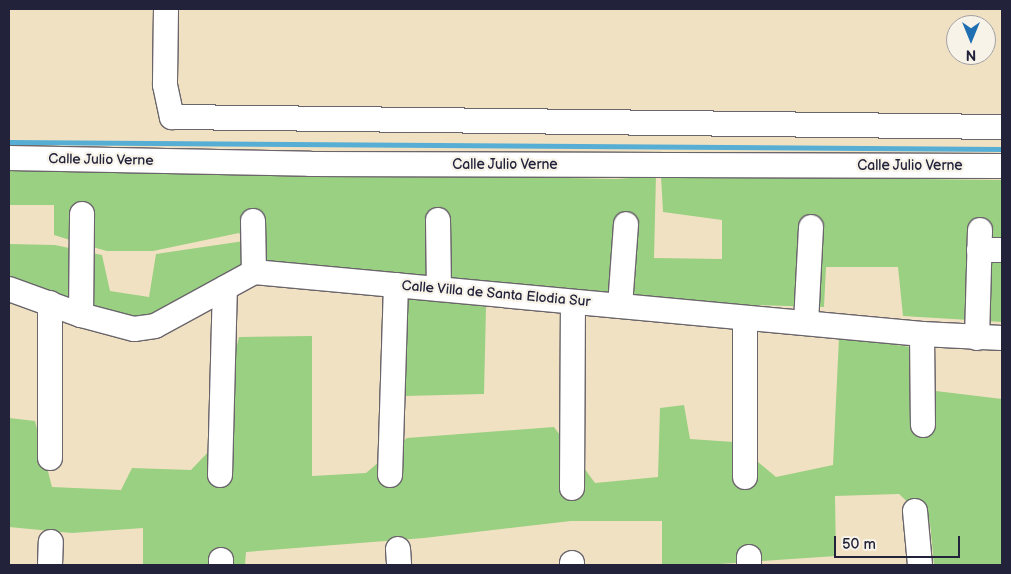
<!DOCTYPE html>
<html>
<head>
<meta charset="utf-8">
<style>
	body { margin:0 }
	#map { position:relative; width:1011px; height:574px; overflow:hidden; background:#f1e1c3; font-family:"Balsamiq Sans",sans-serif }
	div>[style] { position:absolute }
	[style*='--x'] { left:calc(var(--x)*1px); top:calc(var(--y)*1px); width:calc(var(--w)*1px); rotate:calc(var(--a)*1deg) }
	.green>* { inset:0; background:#9ad082 }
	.stream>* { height:5px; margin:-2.5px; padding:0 2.5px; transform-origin:2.5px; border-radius:2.5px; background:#57aed4 }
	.roads { filter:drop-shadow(1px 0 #6a656b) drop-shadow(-1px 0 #6a656b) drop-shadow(0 1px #6a656b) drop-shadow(0 -1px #6a656b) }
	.minor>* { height:24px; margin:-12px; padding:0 12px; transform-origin:12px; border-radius:12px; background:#fff }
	span { translate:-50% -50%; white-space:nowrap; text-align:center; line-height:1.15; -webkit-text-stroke:4.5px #f7f3e8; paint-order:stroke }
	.street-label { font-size:14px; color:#22223b }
	.frame { position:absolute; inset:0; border:10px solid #22223b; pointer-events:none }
	.north { position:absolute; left:946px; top:15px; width:50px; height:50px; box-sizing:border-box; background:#f7f3e8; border:1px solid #a29fa3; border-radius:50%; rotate:180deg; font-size:14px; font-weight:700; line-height:20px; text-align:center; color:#22223b }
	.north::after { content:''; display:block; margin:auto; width:18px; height:22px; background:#1f6fb2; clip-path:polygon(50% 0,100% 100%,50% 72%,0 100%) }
	.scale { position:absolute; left:834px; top:536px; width:126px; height:22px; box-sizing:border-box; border:2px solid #22223b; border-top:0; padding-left:6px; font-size:15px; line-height:18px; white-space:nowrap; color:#22223b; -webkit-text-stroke:4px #f7f3e8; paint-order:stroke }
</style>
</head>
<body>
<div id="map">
	<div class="green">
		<div style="clip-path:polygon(9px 167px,616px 179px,656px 176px,654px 258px,722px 259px,722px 220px,663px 212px,661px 176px,1002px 180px,1002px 322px,903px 316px,898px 267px,826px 267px,824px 307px,751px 305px,259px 264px,139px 322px,9px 279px,9px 244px,55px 245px,102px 255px,110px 291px,149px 297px,156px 254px,244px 241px,239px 233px,153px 251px,107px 251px,89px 246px,54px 235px,54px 205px,9px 205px)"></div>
		<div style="clip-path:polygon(405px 294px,486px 307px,484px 394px,405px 396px)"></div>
		<div style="clip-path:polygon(312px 336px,312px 476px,366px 473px,407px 438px,554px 427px,595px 483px,658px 477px,660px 408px,684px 405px,690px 439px,734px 442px,776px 477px,833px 465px,839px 337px,911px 347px,911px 388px,1002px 399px,1002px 565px,934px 565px,930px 523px,899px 494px,835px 496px,836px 556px,705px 565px,662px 565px,662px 521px,571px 521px,424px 538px,246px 552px,245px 565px,143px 565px,143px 528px,72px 533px,9px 527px,9px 418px,35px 421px,52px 487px,121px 490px,132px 468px,191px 470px,211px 449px,239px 337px)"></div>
	</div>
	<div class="stream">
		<div style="--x:9;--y:142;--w:993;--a:0.4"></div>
	</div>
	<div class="roads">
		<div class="minor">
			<div style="--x:166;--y:9;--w:76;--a:90.8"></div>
			<div style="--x:165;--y:85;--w:33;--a:78"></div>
			<div style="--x:172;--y:117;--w:830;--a:0.69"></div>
			<div style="--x:9;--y:158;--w:301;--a:1.1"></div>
			<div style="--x:310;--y:164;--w:692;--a:0.17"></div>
			<div style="--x:438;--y:220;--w:69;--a:89.2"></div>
			<div style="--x:253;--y:221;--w:51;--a:88.9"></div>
			<div style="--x:979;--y:250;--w:23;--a:0"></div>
			<div style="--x:9;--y:289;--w:77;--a:19.9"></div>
			<div style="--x:81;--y:315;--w:55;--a:14.8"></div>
			<div style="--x:134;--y:329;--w:21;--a:-8"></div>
			<div style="--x:155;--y:326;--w:113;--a:-28.6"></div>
			<div style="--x:254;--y:272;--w:671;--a:5.3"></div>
			<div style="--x:922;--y:334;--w:80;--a:2.9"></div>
			<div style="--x:50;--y:303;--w:155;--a:90"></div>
			<div style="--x:620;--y:306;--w:82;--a:-85.8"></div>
			<div style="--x:81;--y:315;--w:101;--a:-89.4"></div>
			<div style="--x:806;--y:323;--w:96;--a:-87"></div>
			<div style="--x:922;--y:334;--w:91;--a:89.4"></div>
			<div style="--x:977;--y:338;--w:108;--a:-88.4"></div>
			<div style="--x:220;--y:475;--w:187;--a:-88.5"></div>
			<div style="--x:390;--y:475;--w:190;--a:-88.2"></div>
			<div style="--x:745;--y:477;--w:159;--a:-90"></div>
			<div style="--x:572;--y:488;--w:186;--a:-89.7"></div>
			<div style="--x:915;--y:511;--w:54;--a:84.7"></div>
			<div style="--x:398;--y:549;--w:16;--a:86"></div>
			<div style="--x:749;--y:557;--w:8;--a:90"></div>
			<div style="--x:50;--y:565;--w:23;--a:-88"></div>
			<div style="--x:221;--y:565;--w:5;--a:-90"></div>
			<div style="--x:572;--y:565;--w:2;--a:-90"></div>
		</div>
	</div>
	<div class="street-label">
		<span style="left:101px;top:160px;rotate:1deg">Calle Julio Verne</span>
		<span style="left:505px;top:165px">Calle Julio Verne</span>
		<span style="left:910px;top:166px">Calle Julio Verne</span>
		<span style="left:496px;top:294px;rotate:5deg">Calle Villa de Santa Elodia Sur</span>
	</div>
	<div class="frame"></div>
	<div class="north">N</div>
	<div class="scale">50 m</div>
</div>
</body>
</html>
